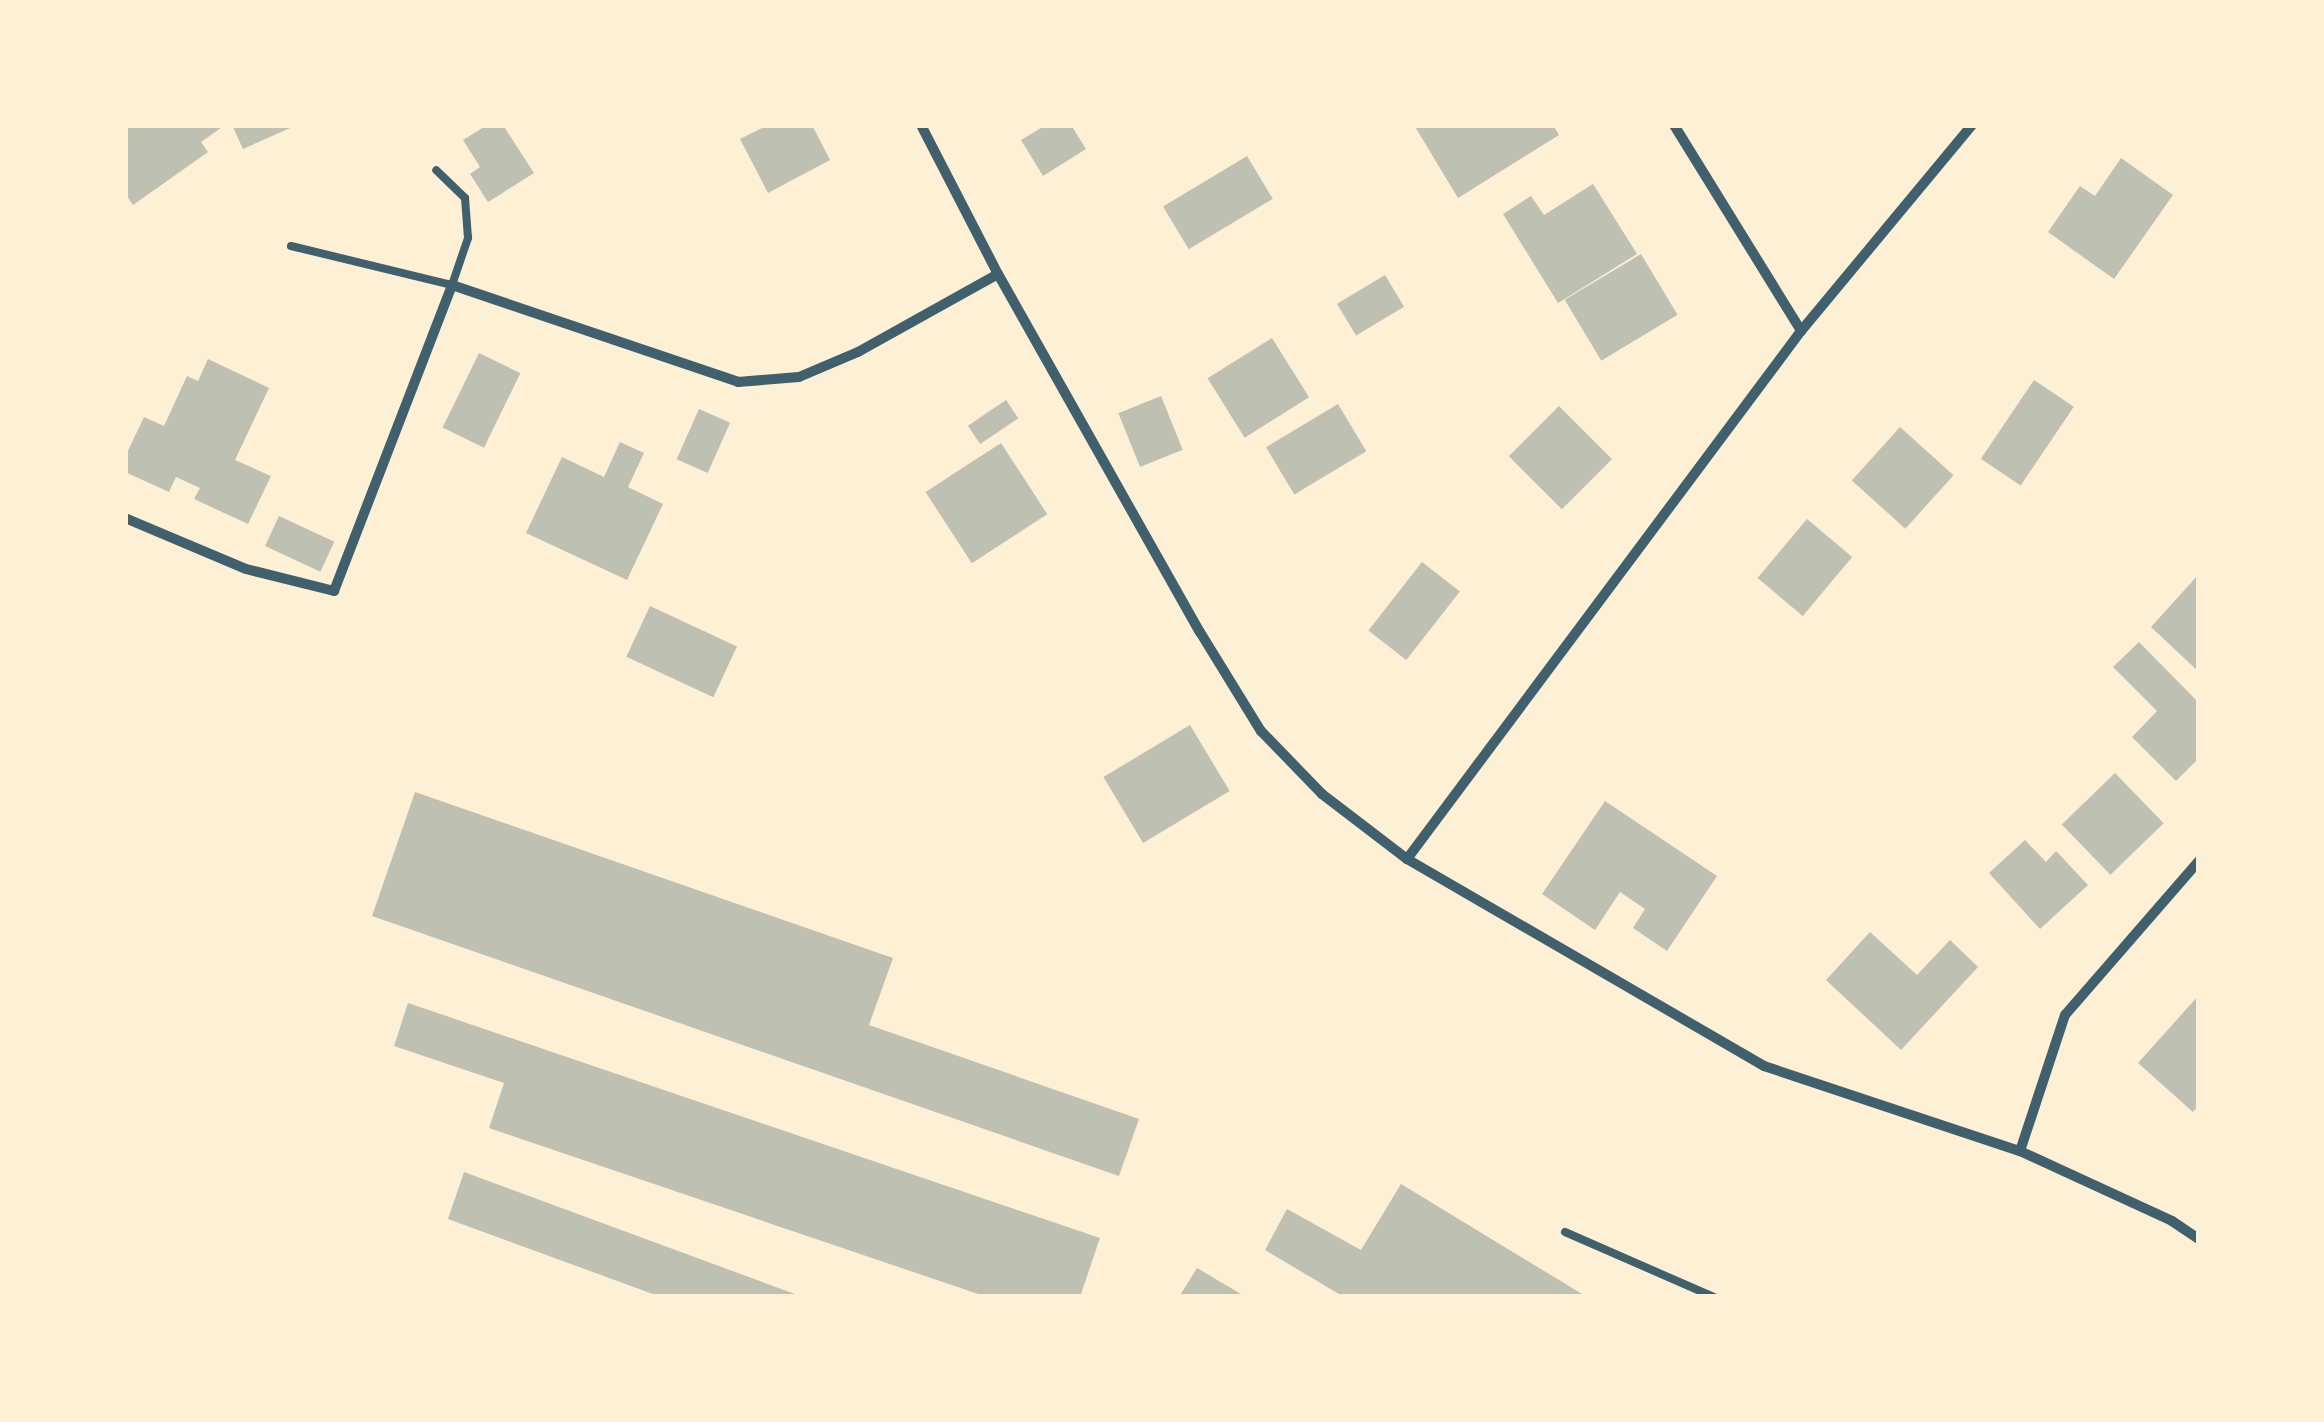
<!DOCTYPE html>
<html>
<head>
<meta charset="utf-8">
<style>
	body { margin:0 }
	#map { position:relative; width:2324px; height:1422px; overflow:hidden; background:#fdf0d5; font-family:"IBM Plex Sans",sans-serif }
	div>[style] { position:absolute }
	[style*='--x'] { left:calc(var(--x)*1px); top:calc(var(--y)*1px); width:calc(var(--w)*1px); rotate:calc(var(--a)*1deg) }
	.building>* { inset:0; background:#bec0b2; transform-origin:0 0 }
	.service>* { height:8px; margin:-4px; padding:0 4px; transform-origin:4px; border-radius:4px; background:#3f606c }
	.minor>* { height:10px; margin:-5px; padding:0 5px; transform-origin:5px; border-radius:5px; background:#3f606c }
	span { translate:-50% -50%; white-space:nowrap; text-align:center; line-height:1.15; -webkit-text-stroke:9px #fdf0d5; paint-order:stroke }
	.frame { position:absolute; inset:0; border:128px solid #fdf0d5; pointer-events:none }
</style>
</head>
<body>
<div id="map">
	<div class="building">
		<div style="clip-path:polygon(125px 125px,225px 125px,201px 142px,208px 152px,133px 205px,125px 193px)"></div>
		<div style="clip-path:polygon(232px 125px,297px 125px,243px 149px)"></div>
		<div style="clip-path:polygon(487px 125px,503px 125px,534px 173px,488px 202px,470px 174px,480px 167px,463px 140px)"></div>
		<div style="clip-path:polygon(768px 125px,812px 125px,830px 160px,768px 193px,740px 139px)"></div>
		<div style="clip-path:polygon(1046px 125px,1071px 125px,1086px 149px,1043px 176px,1021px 140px)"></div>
		<div style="clip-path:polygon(1414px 125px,1553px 125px,1559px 135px,1458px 198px)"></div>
		<div style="left:1247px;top:156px;width:50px;height:98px;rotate:59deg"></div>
		<div style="clip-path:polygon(2121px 158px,2173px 195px,2114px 279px,2048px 232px,2080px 186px,2095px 196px)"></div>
		<div style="clip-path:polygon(1593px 184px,1637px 254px,1558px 303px,1503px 214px,1531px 196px,1544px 215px)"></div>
		<div style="left:1641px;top:254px;width:71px;height:89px;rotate:59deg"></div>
		<div style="left:1385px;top:275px;width:37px;height:56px;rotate:59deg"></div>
		<div style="left:1272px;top:338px;width:70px;height:76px;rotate:58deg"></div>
		<div style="left:479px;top:353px;width:46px;height:83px;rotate:26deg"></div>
		<div style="clip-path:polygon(208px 359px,269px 388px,235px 460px,271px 476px,248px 524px,194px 499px,200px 488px,176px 477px,169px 492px,125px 472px,125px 457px,144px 417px,164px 426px,187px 376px,198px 381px)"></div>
		<div style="left:2034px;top:380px;width:48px;height:95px;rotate:34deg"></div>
		<div style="left:1161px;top:396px;width:58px;height:46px;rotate:68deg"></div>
		<div style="left:1006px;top:400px;width:22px;height:46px;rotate:56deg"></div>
		<div style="left:1338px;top:404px;width:55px;height:84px;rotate:59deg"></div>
		<div style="left:1559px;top:406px;width:75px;height:71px;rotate:45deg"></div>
		<div style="left:699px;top:409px;width:34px;height:55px;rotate:24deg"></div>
		<div style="left:1900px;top:427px;width:72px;height:72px;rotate:42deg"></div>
		<div style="clip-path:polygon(620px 442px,644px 453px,628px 487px,663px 504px,627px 580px,526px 533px,562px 457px,604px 477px)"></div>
		<div style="left:1001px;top:443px;width:85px;height:90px;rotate:57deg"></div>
		<div style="left:279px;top:516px;width:61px;height:33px;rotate:25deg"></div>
		<div style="left:1807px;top:519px;width:59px;height:77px;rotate:40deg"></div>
		<div style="left:1422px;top:562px;width:48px;height:87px;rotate:38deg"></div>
		<div style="clip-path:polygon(2199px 574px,2199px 672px,2151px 627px)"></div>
		<div style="left:650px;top:606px;width:96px;height:56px;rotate:25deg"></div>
		<div style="clip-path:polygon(2139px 642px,2199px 703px,2199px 758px,2176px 781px,2132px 737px,2157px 711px,2113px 667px)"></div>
		<div style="left:1190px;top:725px;width:77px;height:101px;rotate:59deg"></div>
		<div style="left:2115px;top:773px;width:70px;height:74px;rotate:46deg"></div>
		<div style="clip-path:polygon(415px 792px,893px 958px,869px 1025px,1139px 1119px,1119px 1176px,372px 916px)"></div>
		<div style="clip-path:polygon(1605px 801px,1717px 876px,1667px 951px,1633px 928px,1645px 909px,1620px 892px,1595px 930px,1542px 894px)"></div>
		<div style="clip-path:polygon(2025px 840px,2046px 862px,2056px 851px,2088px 885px,2040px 929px,1989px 873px)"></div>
		<div style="clip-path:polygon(1870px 932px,1917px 975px,1950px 940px,1978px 967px,1901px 1050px,1826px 980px)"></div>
		<div style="clip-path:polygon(2199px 995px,2199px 1105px,2193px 1112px,2138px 1063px)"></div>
		<div style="clip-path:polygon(408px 1003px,1100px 1238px,1080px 1297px,987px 1297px,489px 1128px,504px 1083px,394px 1046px)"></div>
		<div style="clip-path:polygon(464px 1172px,803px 1297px,661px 1297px,448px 1219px)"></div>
		<div style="clip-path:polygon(1401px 1184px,1587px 1297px,1344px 1297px,1265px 1250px,1287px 1209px,1361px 1250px)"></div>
		<div style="clip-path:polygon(1197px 1268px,1246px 1297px,1179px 1297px)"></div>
	</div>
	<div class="service">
		<div style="--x:291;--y:246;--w:166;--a:13.6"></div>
		<div style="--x:452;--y:285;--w:50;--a:-71.2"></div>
		<div style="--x:468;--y:238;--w:40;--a:-94.3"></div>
		<div style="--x:465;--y:198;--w:40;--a:-136"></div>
		<div style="--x:1565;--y:1232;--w:163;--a:23.6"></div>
	</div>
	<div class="minor">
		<div style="--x:921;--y:125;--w:168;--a:62.7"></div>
		<div style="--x:998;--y:274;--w:411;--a:60.6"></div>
		<div style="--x:1200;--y:632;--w:116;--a:58.4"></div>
		<div style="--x:1261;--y:731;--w:88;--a:45.9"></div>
		<div style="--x:1322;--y:794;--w:107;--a:37.4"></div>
		<div style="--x:1407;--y:859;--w:413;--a:30.1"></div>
		<div style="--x:1764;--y:1066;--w:270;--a:18.4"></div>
		<div style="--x:2020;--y:1151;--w:167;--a:24.7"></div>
		<div style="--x:2172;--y:1221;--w:32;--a:34"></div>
		<div style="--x:1674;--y:125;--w:242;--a:58.3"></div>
		<div style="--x:125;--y:518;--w:131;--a:22.9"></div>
		<div style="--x:246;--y:569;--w:91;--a:14"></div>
		<div style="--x:334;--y:591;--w:328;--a:-68.9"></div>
		<div style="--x:452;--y:285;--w:302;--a:18.7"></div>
		<div style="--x:738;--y:382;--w:61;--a:-4.7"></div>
		<div style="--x:799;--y:377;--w:64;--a:-23"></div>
		<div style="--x:858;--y:352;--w:160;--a:-29.1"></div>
		<div style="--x:1407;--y:859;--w:659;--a:-53.27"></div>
		<div style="--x:1801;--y:331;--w:268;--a:-50.3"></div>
		<div style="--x:2020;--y:1151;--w:143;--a:-71.7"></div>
		<div style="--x:2065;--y:1015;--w:204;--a:-49"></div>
	</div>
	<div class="frame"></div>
</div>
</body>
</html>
